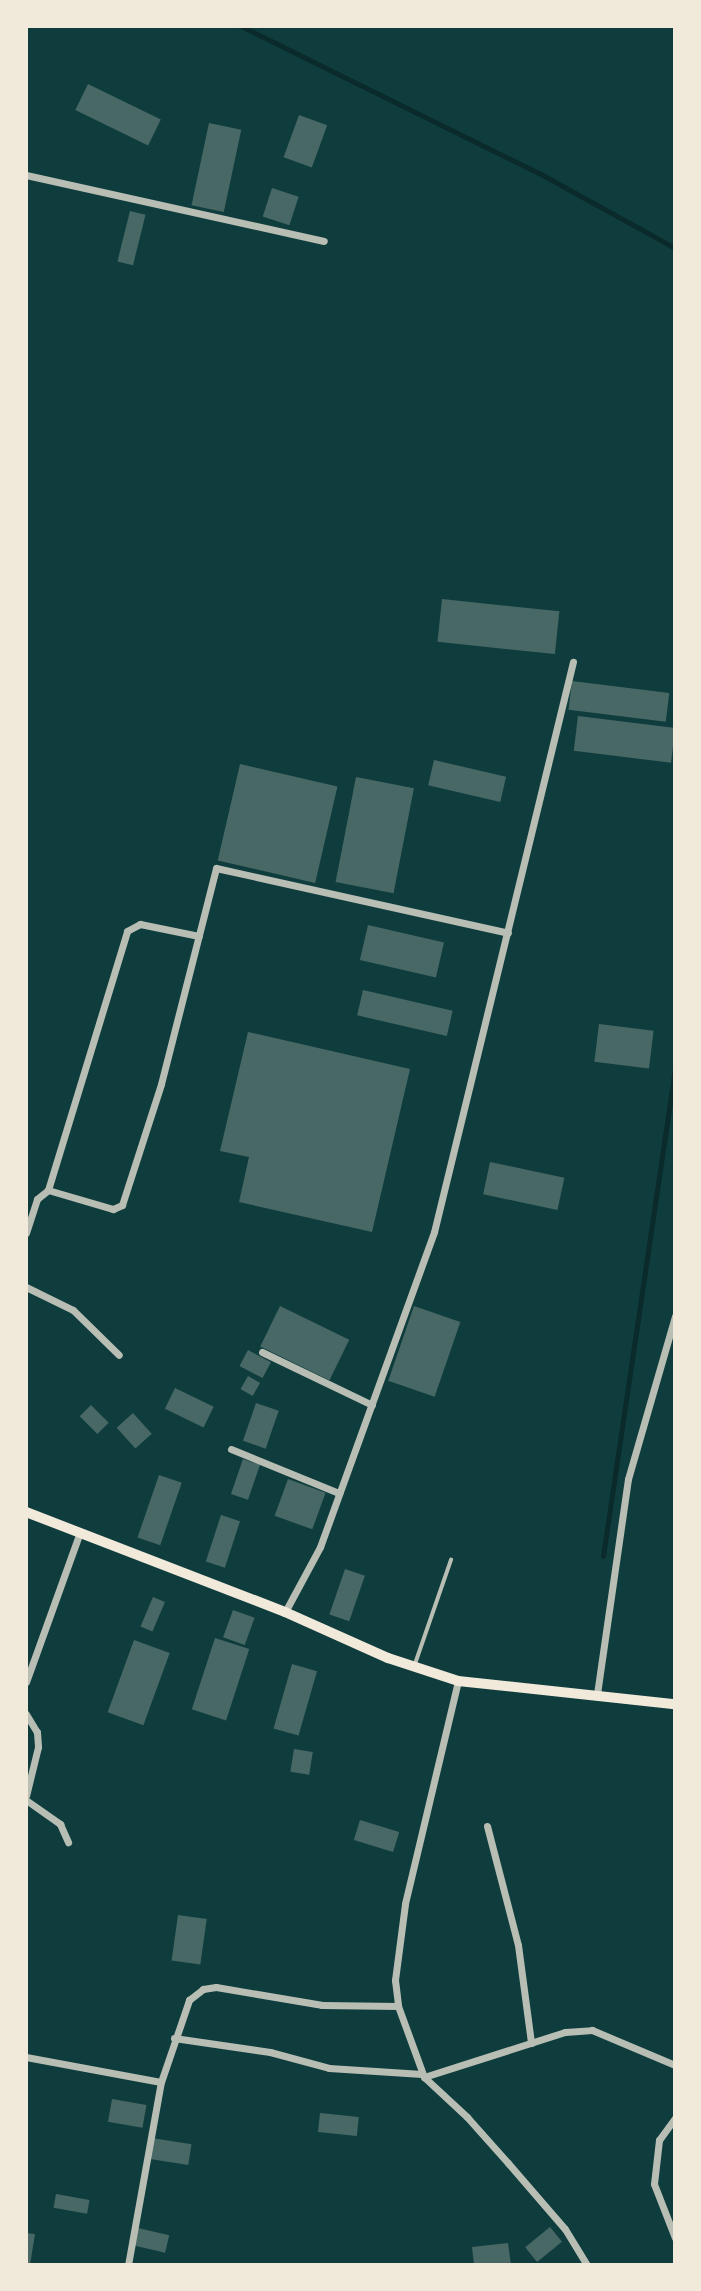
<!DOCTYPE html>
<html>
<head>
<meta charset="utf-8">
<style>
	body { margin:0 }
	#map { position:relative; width:701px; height:2291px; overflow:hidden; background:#0f3d3e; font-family:"Public Sans",sans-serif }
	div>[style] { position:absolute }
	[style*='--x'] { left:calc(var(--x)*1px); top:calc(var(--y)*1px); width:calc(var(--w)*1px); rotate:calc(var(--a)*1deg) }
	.stream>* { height:5px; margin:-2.5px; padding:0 2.5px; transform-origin:2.5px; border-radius:2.5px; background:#0a2a2b }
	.building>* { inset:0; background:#486865; transform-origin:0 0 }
	.service>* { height:3.5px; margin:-1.75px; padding:0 1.75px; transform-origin:1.75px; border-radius:1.75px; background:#b8beb3 }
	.minor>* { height:7px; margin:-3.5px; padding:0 3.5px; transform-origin:3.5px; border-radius:3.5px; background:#b8beb3 }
	.secondary>* { height:10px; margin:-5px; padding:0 5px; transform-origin:5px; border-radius:5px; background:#f1e9da }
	span { translate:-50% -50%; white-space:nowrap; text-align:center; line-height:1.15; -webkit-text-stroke:6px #f1e9da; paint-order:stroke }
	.frame { position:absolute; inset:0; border:28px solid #f1e9da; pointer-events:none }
</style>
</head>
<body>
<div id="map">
	<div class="stream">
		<div style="--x:241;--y:26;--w:332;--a:26.3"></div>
		<div style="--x:539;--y:173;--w:155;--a:28.9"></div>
		<div style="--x:603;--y:1556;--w:491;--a:-81.6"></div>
	</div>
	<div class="building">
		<div style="left:88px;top:84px;width:81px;height:29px;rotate:26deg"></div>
		<div style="left:299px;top:115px;width:30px;height:45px;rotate:20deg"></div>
		<div style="left:209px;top:123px;width:33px;height:84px;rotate:12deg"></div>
		<div style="left:272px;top:188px;width:28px;height:30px;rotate:18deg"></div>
		<div style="left:130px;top:211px;width:16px;height:52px;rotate:14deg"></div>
		<div style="left:442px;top:599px;width:118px;height:43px;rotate:6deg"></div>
		<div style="left:572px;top:681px;width:98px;height:29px;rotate:7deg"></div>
		<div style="left:578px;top:716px;width:98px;height:35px;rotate:7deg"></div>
		<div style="left:434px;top:760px;width:74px;height:26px;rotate:13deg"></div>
		<div style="left:240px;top:764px;width:100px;height:99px;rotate:13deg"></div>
		<div style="left:356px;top:777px;width:59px;height:107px;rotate:11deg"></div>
		<div style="left:368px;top:925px;width:78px;height:36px;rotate:13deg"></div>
		<div style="left:363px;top:990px;width:92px;height:26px;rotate:13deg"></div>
		<div style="left:599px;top:1024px;width:55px;height:38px;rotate:7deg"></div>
		<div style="clip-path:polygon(248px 1032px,410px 1069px,372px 1232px,239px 1202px,249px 1157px,220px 1151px)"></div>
		<div style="left:490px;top:1162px;width:76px;height:33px;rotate:12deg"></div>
		<div style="left:280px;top:1306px;width:77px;height:45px;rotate:26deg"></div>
		<div style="left:414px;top:1306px;width:49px;height:79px;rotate:19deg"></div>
		<div style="left:248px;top:1350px;width:26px;height:18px;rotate:28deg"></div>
		<div style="left:248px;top:1376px;width:14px;height:15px;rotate:30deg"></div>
		<div style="left:175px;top:1388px;width:43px;height:23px;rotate:26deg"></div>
		<div style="left:256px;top:1403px;width:24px;height:40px;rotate:19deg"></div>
		<div style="left:91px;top:1405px;width:25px;height:16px;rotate:45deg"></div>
		<div style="left:133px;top:1413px;width:28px;height:22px;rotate:48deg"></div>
		<div style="left:243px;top:1459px;width:18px;height:37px;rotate:19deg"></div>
		<div style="left:159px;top:1475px;width:24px;height:66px;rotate:19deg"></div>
		<div style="left:288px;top:1479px;width:40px;height:39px;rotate:20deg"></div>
		<div style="left:221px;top:1515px;width:20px;height:49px;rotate:18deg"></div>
		<div style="left:345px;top:1569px;width:21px;height:48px;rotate:19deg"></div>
		<div style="left:153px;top:1597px;width:13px;height:32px;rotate:23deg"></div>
		<div style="left:233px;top:1610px;width:23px;height:29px;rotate:20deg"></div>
		<div style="left:215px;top:1638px;width:36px;height:75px;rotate:18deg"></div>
		<div style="left:134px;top:1640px;width:38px;height:77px;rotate:20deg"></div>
		<div style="left:292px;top:1664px;width:26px;height:67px;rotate:16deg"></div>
		<div style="left:294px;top:1749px;width:19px;height:23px;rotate:9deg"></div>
		<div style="left:360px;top:1820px;width:41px;height:21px;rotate:17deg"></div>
		<div style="left:178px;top:1915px;width:29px;height:46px;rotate:8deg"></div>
		<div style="left:112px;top:2099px;width:35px;height:23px;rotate:10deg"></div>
		<div style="left:320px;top:2113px;width:39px;height:19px;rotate:6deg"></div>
		<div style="left:152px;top:2138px;width:40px;height:21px;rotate:9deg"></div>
		<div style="left:56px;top:2194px;width:34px;height:14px;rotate:10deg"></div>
		<div style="left:550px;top:2227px;width:19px;height:32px;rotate:51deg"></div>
		<div style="left:138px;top:2228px;width:32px;height:18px;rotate:13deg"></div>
		<div style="clip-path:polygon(26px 2233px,35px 2234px,30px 2265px,26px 2265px)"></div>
		<div style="clip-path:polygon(508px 2243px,511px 2265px,474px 2265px,472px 2247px)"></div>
	</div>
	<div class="service">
		<div style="--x:415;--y:1664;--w:110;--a:-70.9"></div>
	</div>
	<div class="minor">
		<div style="--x:26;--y:175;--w:305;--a:12.5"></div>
		<div style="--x:48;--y:1190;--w:271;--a:-73"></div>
		<div style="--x:127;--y:931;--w:15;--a:-28"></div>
		<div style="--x:140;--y:924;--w:60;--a:11.5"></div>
		<div style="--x:26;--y:1233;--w:36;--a:-72"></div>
		<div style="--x:37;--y:1199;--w:14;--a:-39"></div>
		<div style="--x:48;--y:1190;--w:68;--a:16.3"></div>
		<div style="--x:113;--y:1209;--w:10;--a:-24"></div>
		<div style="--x:122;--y:1205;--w:127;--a:-72.1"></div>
		<div style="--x:161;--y:1084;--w:223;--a:-75.7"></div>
		<div style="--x:216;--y:868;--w:299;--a:12.5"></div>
		<div style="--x:26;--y:1287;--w:52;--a:26.1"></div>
		<div style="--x:73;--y:1310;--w:64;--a:44.4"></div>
		<div style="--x:262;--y:1352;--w:122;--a:25.7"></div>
		<div style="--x:231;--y:1449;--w:117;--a:22.2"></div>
		<div style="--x:285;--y:1612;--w:74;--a:-61.7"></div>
		<div style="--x:320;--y:1547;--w:335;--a:-70.1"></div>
		<div style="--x:434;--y:1232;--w:587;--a:-76.3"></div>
		<div style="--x:458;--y:1681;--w:229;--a:103.4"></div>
		<div style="--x:405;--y:1904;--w:77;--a:97.5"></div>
		<div style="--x:395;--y:1980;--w:26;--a:83"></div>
		<div style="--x:398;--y:2006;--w:76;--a:69.9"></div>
		<div style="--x:424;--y:2077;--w:59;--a:42.9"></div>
		<div style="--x:467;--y:2117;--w:62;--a:48.3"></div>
		<div style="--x:508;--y:2163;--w:87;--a:49.2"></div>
		<div style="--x:565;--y:2229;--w:42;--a:58.6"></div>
		<div style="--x:26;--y:1682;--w:156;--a:-70.2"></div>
		<div style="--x:597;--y:1694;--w:217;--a:-81.8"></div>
		<div style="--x:628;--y:1479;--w:170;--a:-73.9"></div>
		<div style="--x:26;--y:1714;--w:21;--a:59"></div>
		<div style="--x:37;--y:1732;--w:15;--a:86"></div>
		<div style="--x:38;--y:1747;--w:50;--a:103.8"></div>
		<div style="--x:26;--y:1800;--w:42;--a:35.2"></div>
		<div style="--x:60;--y:1824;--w:20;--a:66"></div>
		<div style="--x:487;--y:1826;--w:123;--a:75.4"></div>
		<div style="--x:518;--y:1945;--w:99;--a:82.4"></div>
		<div style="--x:174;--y:2038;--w:97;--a:8.3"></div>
		<div style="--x:270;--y:2052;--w:61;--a:15.2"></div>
		<div style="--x:329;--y:2068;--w:93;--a:3.7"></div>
		<div style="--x:26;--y:2057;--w:137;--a:10.5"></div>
		<div style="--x:424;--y:2077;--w:148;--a:-17.7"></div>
		<div style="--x:565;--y:2032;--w:27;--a:-4"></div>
		<div style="--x:592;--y:2030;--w:90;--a:22.9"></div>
		<div style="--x:675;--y:2118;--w:27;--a:126"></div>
		<div style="--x:659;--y:2140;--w:44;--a:96.5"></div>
		<div style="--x:654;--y:2184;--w:58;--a:68.7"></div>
		<div style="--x:128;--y:2265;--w:186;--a:-79.8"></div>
		<div style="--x:161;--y:2082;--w:87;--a:-71.1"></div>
		<div style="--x:189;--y:2000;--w:18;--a:-38"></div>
		<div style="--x:203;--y:1989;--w:13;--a:-9"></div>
		<div style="--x:216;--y:1987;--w:108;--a:9.6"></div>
		<div style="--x:322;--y:2005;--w:76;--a:0.8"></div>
	</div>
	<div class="secondary">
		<div style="--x:26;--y:1512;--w:278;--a:21.1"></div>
		<div style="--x:285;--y:1612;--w:113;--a:24.1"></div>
		<div style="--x:388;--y:1658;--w:74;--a:18.2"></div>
		<div style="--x:458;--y:1681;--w:218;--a:6.1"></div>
	</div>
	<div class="frame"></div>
</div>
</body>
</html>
